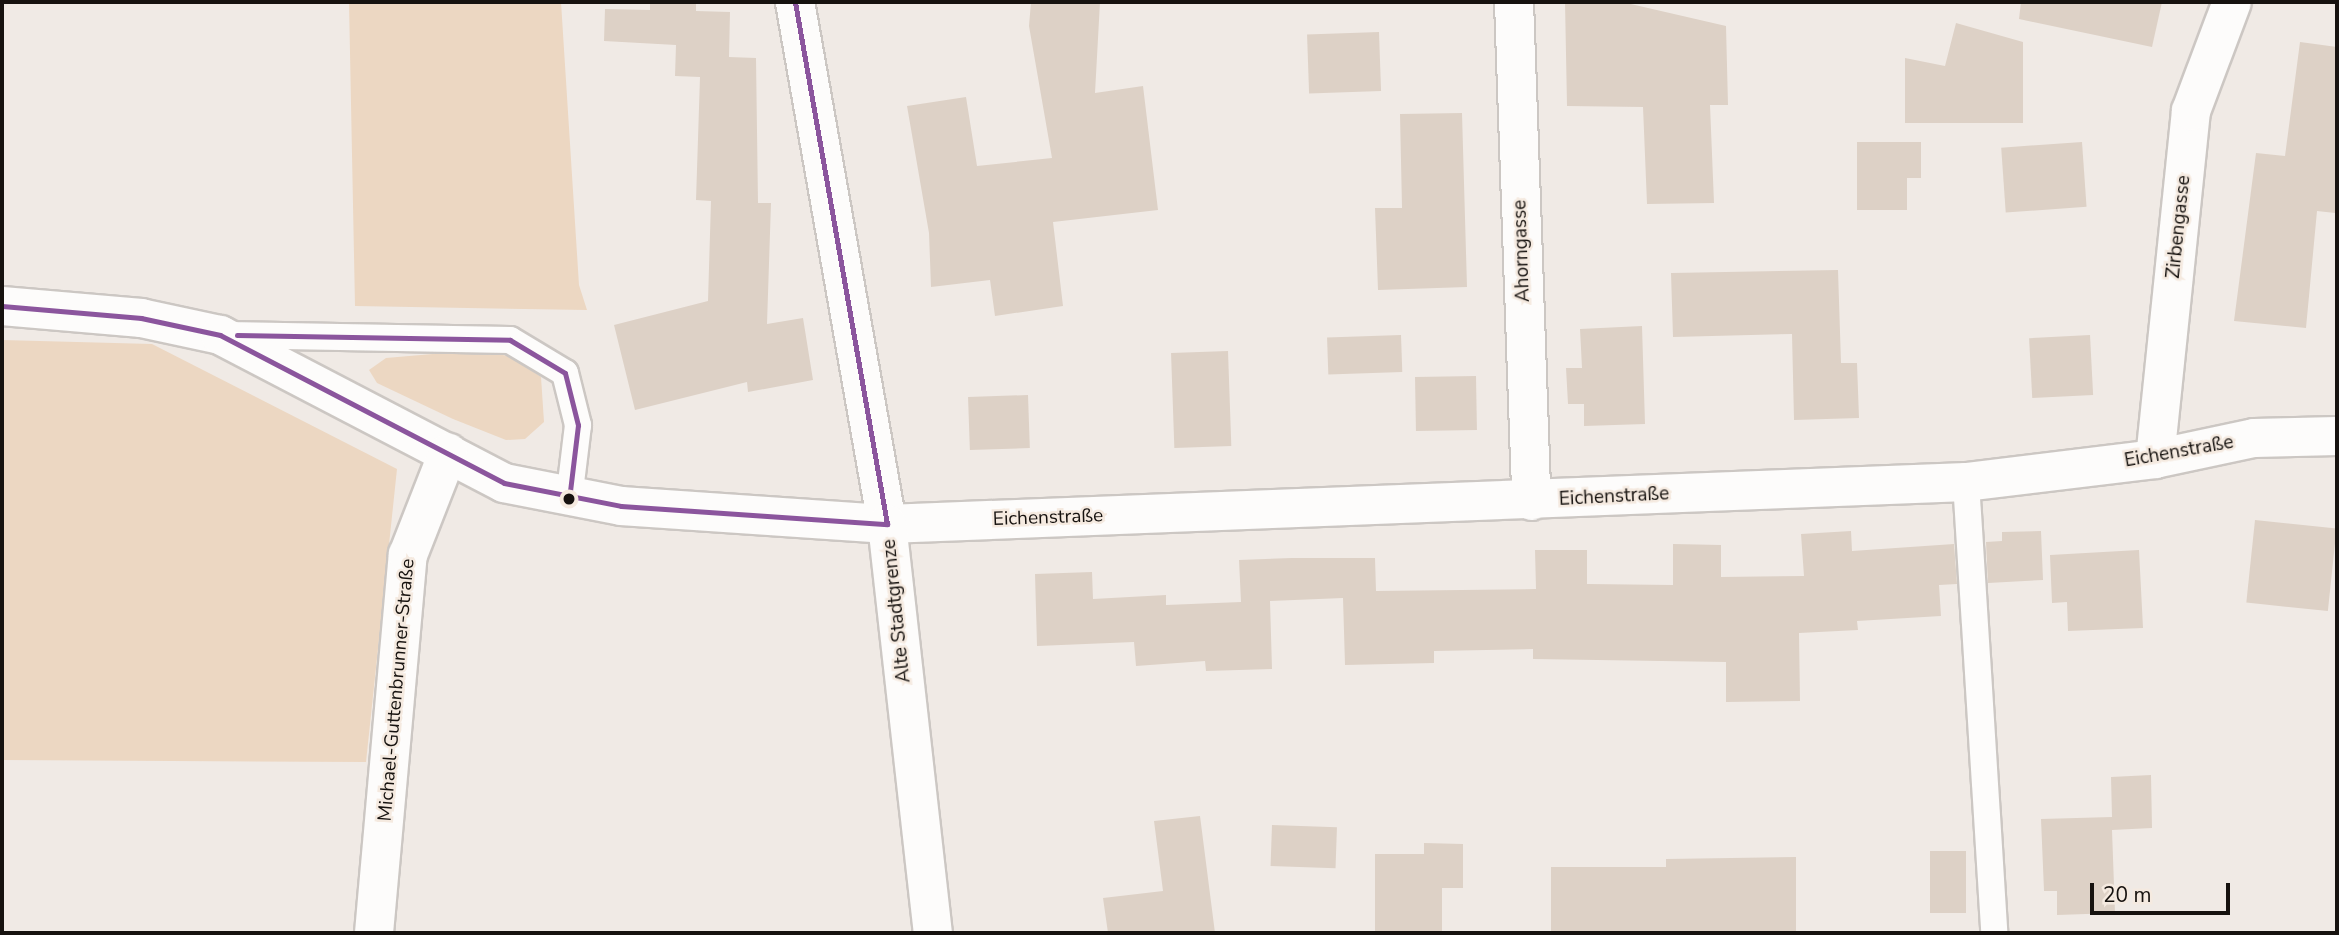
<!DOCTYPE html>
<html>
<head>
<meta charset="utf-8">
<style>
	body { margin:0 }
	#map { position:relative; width:2339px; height:935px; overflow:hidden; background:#f0eae5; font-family:"Nunito Sans",sans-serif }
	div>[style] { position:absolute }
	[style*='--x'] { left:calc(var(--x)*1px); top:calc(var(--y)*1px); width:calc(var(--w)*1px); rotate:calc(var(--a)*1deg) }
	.green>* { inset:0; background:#ecd7c2 }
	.building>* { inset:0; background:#ddd1c6; transform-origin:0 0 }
	.roads { filter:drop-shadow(2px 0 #ccc7c3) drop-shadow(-2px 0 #ccc7c3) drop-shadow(0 2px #ccc7c3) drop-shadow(0 -2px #ccc7c3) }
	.lane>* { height:26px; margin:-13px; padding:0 13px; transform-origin:13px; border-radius:13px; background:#fdfcfb }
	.street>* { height:38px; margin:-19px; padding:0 19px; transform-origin:19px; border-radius:19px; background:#fdfcfb }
	.secondary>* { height:38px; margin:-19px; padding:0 19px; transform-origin:19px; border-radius:19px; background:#fdfcfb }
	.bus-1>* { height:5px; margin:-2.5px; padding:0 2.5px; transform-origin:2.5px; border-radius:2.5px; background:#8b559d }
	.dots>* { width:19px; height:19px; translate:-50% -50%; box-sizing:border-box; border:4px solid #f5eae0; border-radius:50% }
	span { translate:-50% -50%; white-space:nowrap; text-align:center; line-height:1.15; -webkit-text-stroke:5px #f5eae0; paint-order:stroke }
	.street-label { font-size:19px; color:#16120f }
	.frame { position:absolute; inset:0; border:4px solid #16120f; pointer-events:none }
	.scale { position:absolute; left:2090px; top:883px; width:140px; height:32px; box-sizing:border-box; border:4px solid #16120f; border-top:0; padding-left:9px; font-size:21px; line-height:24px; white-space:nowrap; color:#16120f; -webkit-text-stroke:5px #f5eae0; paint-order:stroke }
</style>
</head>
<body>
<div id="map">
	<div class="green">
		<div style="clip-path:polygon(349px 2px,561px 2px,579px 285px,587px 310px,355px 306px)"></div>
		<div style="clip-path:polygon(2px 340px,152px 344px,397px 469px,366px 762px,2px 760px)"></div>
		<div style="clip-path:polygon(479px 350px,512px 357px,541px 377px,544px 422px,525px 439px,506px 440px,453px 419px,377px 383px,369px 370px,386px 358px)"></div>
	</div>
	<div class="building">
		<div style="clip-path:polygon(650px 2px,696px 2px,696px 11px,730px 12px,729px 57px,756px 58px,758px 203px,771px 203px,767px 324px,803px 318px,813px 380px,748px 392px,747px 382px,635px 410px,614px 325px,708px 301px,711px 201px,696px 200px,700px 77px,675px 76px,676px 45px,604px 41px,605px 9px,650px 10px)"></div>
		<div style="clip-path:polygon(1031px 2px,1100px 2px,1095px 93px,1143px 86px,1158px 210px,1053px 222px,1063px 306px,995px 316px,990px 280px,931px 287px,929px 233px,907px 106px,966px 97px,977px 166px,1052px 158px,1029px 26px)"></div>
		<div style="clip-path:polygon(1565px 2px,1622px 2px,1726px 26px,1728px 105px,1710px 105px,1714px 203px,1647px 204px,1643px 107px,1567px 106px)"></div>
		<div style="clip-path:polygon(2021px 2px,2162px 2px,2152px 47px,2019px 19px)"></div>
		<div style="clip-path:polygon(1956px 23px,2023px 42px,2023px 123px,1905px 123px,1905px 58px,1945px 66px)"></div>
		<div style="left:1379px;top:32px;width:59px;height:72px;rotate:88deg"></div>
		<div style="clip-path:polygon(2300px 42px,2337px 47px,2335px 213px,2317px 211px,2306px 328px,2234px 321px,2256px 153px,2285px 156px)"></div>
		<div style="clip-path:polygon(1462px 113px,1467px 287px,1378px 290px,1375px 208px,1402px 208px,1400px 114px)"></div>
		<div style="clip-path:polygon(1857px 142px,1921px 142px,1921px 178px,1907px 178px,1907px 210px,1857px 210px)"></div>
		<div style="left:2082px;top:142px;width:65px;height:81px;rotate:86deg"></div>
		<div style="clip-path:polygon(1838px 270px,1841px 363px,1857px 363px,1859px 418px,1794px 420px,1792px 334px,1673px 337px,1671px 273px)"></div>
		<div style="clip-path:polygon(1642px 326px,1645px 424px,1584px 426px,1584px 404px,1568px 404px,1566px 368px,1582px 368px,1580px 329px)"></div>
		<div style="left:1401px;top:335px;width:37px;height:74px;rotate:88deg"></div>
		<div style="left:2090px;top:335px;width:60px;height:61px;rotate:87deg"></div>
		<div style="left:1228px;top:351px;width:95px;height:57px;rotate:88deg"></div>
		<div style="left:1476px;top:376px;width:54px;height:61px;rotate:89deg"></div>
		<div style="left:1028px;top:395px;width:53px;height:60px;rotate:88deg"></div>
		<div style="left:2255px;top:520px;width:82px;height:83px;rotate:6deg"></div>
		<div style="clip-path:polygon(1851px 531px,1852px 551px,1954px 544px,1957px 584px,1939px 585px,1941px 616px,1857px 621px,1858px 630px,1799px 633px,1800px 701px,1726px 702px,1726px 662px,1533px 659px,1533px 649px,1434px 651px,1434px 663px,1345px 665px,1343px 598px,1270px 601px,1272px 669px,1206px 671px,1205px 661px,1136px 666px,1134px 642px,1037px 646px,1035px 574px,1092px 572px,1093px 599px,1166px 595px,1166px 605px,1241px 602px,1239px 560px,1292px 558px,1375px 558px,1376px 591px,1536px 589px,1535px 550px,1587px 550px,1587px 584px,1673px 585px,1673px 544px,1721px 545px,1721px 577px,1804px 576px,1801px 534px)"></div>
		<div style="clip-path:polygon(2041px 531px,2043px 580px,1988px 583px,1986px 542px,2002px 541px,2002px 532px)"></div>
		<div style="clip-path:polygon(2139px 550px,2143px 628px,2068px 631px,2067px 602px,2052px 603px,2050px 555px)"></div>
		<div style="clip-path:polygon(2151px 775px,2152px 828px,2112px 830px,2115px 913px,2057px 915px,2057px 891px,2044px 891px,2041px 819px,2112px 817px,2111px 777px)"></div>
		<div style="clip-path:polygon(1200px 816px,1215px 933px,1108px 933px,1103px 898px,1163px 891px,1154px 821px)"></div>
		<div style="left:1272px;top:825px;width:65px;height:41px;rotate:2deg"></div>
		<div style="clip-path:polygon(1424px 843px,1463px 844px,1463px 888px,1442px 888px,1442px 933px,1375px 933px,1375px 854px,1424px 854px)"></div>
		<div style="left:1930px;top:851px;width:36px;height:62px"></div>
		<div style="clip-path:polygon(1796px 857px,1796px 933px,1551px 933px,1551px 867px,1666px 867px,1666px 859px)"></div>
	</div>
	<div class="roads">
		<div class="lane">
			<div style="--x:227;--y:335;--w:283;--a:1"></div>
			<div style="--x:510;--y:340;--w:64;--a:31"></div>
			<div style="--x:565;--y:373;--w:54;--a:76"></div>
			<div style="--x:578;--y:425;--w:75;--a:96.9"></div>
			<div style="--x:1966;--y:482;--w:452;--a:86.4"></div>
		</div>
		<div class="street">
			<div style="--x:1514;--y:2;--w:499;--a:88"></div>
			<div style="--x:2;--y:306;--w:140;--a:4.9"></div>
			<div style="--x:141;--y:318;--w:81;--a:12.1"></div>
			<div style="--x:220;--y:335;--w:320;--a:27.5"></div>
			<div style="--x:504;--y:483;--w:119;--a:11.1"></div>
			<div style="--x:621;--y:506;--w:267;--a:3.9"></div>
			<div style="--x:887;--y:524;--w:1080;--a:-2.23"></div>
			<div style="--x:1966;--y:482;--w:190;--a:-6.9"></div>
			<div style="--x:2155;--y:459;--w:101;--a:-12"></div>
			<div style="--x:2254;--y:438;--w:83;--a:-1.4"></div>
			<div style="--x:2155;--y:459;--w:350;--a:-84.1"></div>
			<div style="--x:2191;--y:111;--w:116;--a:-69.4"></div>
			<div style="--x:374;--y:933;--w:380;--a:-84.9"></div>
			<div style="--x:408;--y:555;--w:110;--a:-68.6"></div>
		</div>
		<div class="secondary">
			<div style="--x:795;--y:2;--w:530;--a:80"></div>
			<div style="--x:887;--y:524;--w:412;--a:83.6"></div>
		</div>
	</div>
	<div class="bus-1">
		<div style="--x:795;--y:2;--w:530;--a:80"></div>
		<div style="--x:2;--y:306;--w:140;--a:4.9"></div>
		<div style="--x:141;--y:318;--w:81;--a:12.1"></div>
		<div style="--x:220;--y:335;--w:320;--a:27.5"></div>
		<div style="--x:504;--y:483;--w:119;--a:11.1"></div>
		<div style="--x:621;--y:506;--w:267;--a:3.9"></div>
		<div style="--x:237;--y:335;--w:273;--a:1"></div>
		<div style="--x:510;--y:340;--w:64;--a:31"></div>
		<div style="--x:565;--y:373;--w:54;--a:76"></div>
		<div style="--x:578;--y:425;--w:75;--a:96.9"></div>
	</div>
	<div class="dots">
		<div style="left:569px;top:499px;background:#16120f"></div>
	</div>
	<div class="street-label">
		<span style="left:2179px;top:227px;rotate:-84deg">Zirbengasse</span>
		<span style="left:1522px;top:251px;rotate:-92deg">Ahorngasse</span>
		<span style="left:2179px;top:452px;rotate:-10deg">Eichenstraße</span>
		<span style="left:1614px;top:497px;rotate:-3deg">Eichenstraße</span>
		<span style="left:1048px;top:518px;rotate:-2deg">Eichenstraße</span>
		<span style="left:897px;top:611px;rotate:-96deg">Alte Stadtgrenze</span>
		<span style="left:397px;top:690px;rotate:-85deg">Michael-Guttenbrunner-Straße</span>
	</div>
	<div class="frame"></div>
	<div class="scale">20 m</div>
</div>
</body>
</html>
